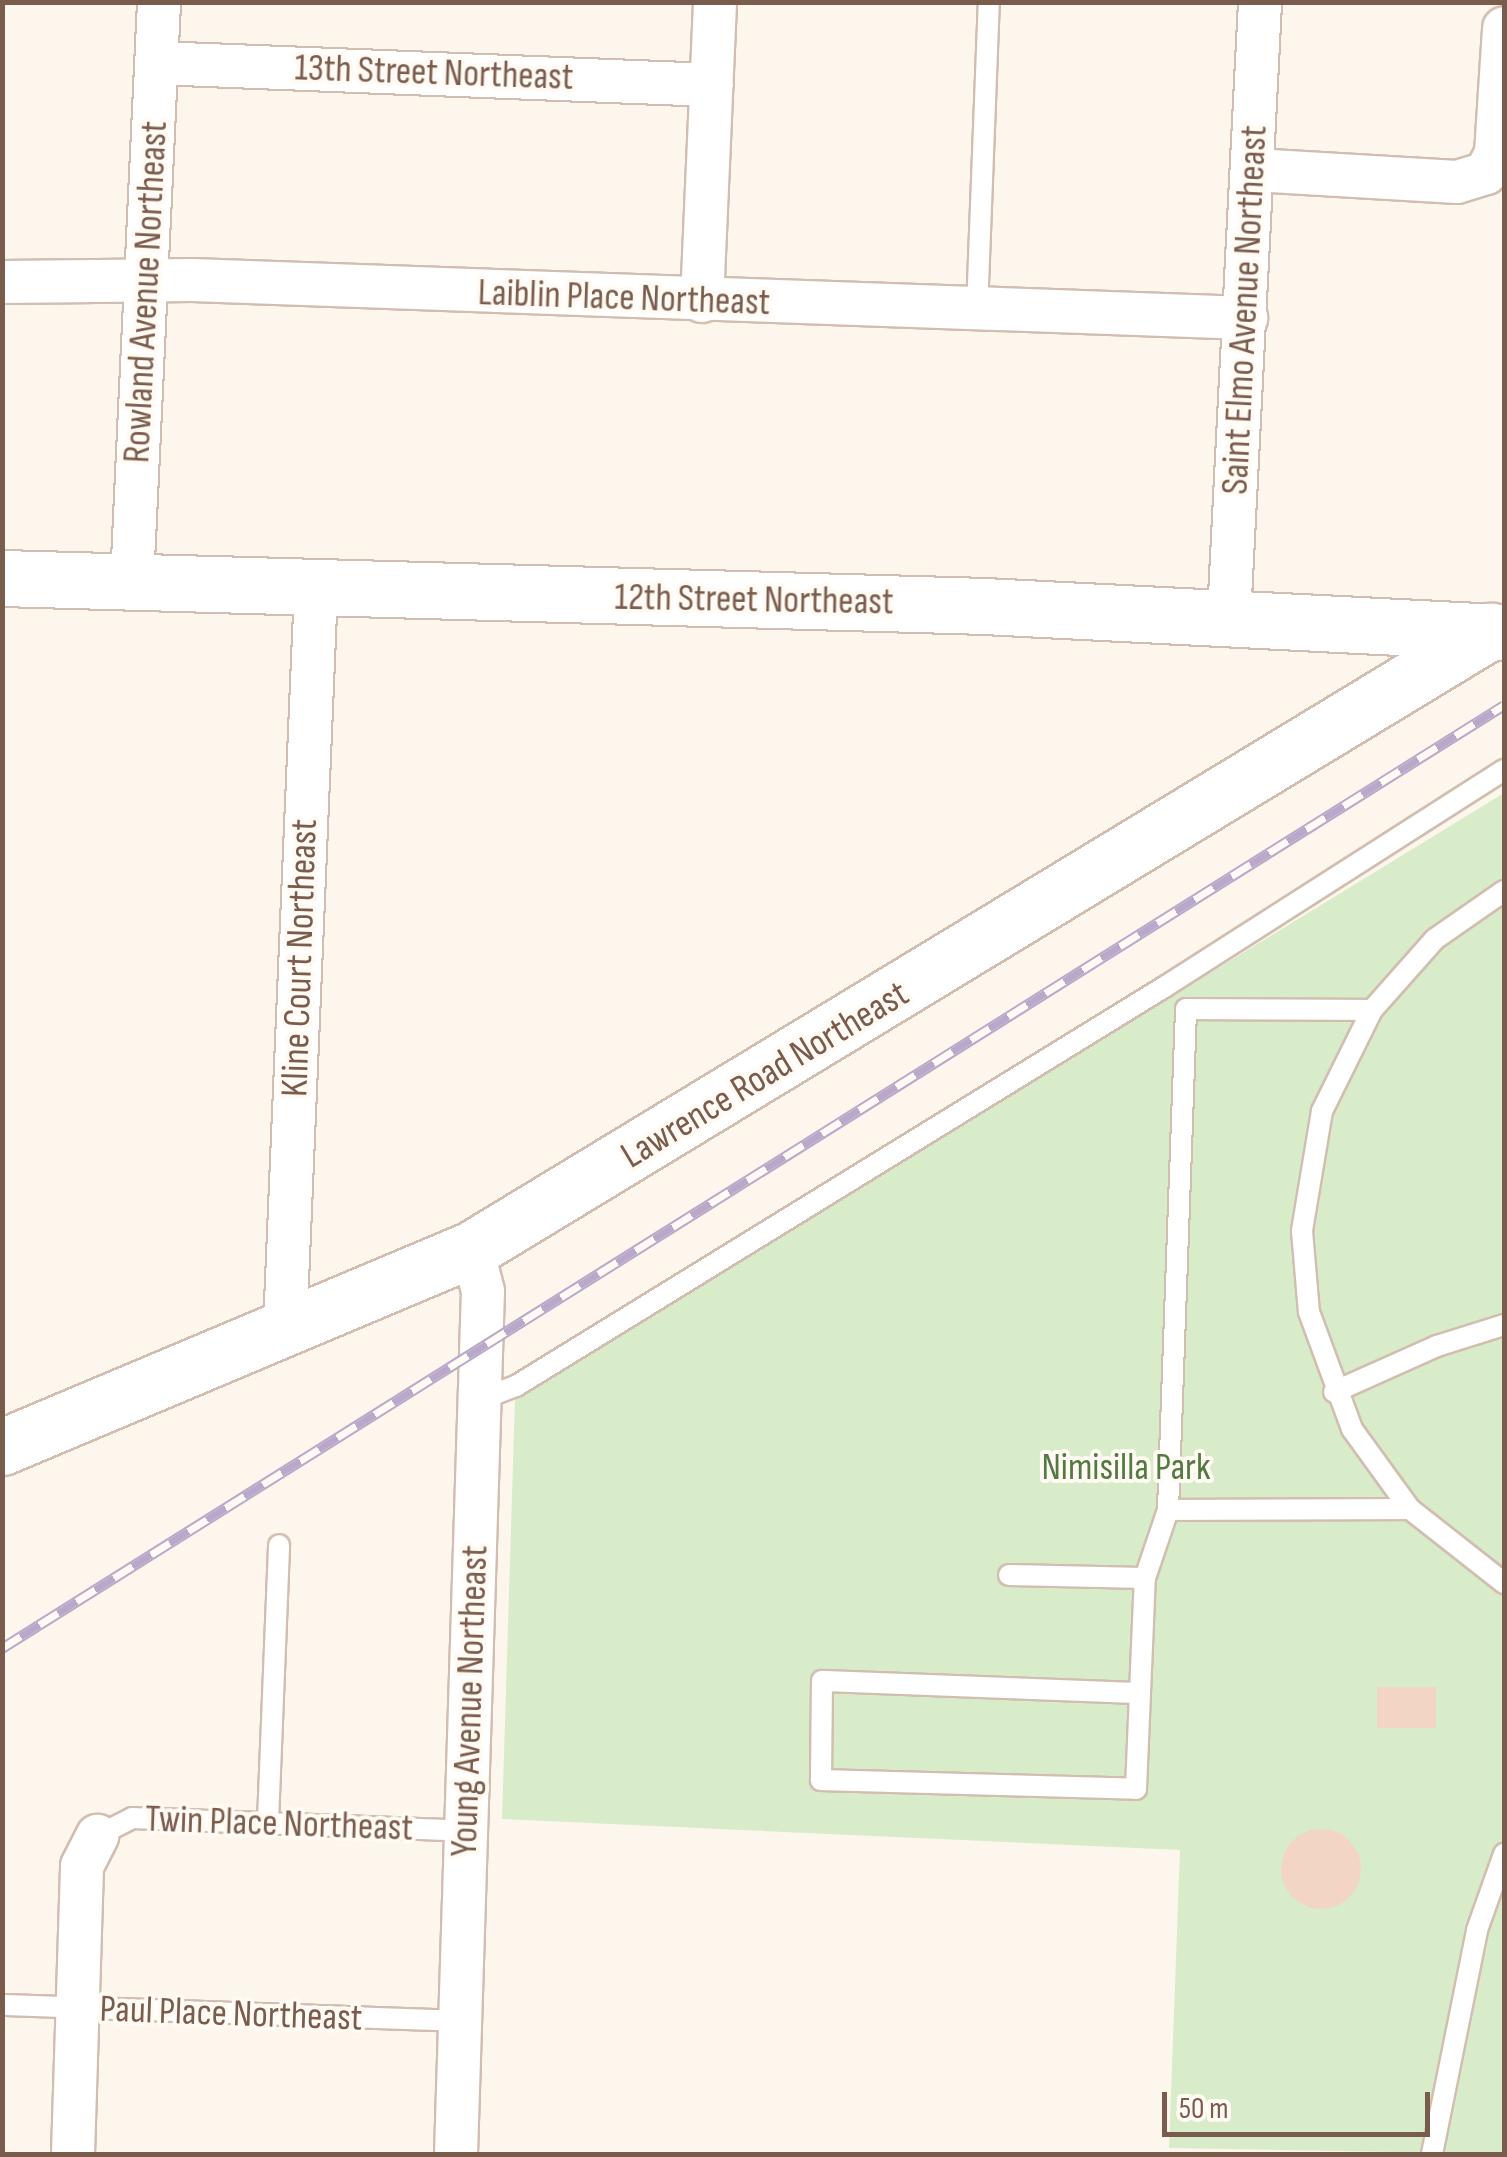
<!DOCTYPE html>
<html>
<head>
<meta charset="utf-8">
<style>
	body { margin:0 }
	#map { position:relative; width:1507px; height:2157px; overflow:hidden; background:#fdf6ec; font-family:"Sofia Sans Condensed",sans-serif }
	div>[style] { position:absolute }
	[style*='--x'] { left:calc(var(--x)*1px); top:calc(var(--y)*1px); width:calc(var(--w)*1px); rotate:calc(var(--a)*1deg) }
	.green>* { inset:0; background:#d8ecc9 }
	.building>* { inset:0; background:#f3d5c3; transform-origin:0 0 }
	.round { border-radius:50% }
	.roads { filter:drop-shadow(2px 0 #d1beb0) drop-shadow(-2px 0 #d1beb0) drop-shadow(0 2px #d1beb0) drop-shadow(0 -2px #d1beb0) }
	.lane>* { height:20px; margin:-10px; padding:0 10px; transform-origin:10px; border-radius:10px; background:#fff }
	.street>* { height:42px; margin:-21px; padding:0 21px; transform-origin:21px; border-radius:21px; background:#fff }
	.secondary>* { height:55px; margin:-27.5px; padding:0 27.5px; transform-origin:27.5px; border-radius:27.5px; background:#fff }
	.rail>* { height:11px; margin-top:-5.5px; transform-origin:0; background:repeating-linear-gradient(90deg,#fffaf3 0 22px,#b9a8c9 0 44px); box-sizing:border-box; border-block:2px solid #b9a8c9 }
	span { translate:-50% -50%; white-space:nowrap; text-align:center; line-height:1.15; -webkit-text-stroke:8px #fffaf3; paint-order:stroke }
	.street-label { font-size:38px; color:#7a5c4d }
	.park-label { font-size:38px; color:#537a41 }
	.frame { position:absolute; inset:0; border:5px solid #7a5c4d; pointer-events:none }
	.scale { position:absolute; left:1162px; top:2092px; width:268px; height:45px; box-sizing:border-box; border:5px solid #7a5c4d; border-top:0; padding-left:12px; font-size:30px; line-height:35px; white-space:nowrap; color:#7a5c4d; -webkit-text-stroke:8px #fffaf3; paint-order:stroke }
</style>
</head>
<body>
<div id="map">
	<div class="green">
		<div style="clip-path:polygon(1504px 793px,1504px 2154px,1169px 2148px,1180px 1850px,502px 1819px,515px 1398px)"></div>
	</div>
	<div class="building">
		<div style="left:1377px;top:1687px;width:59px;height:41px"></div>
		<div class="round" style="left:1281px;top:1829px;width:80px;height:80px"></div>
	</div>
	<div class="roads">
		<div class="lane">
			<div style="--x:977;--y:310;--w:308;--a:-87.8"></div>
			<div style="--x:1504;--y:891;--w:84;--a:145.2"></div>
			<div style="--x:1435;--y:939;--w:95;--a:131.6"></div>
			<div style="--x:1372;--y:1010;--w:113;--a:116.3"></div>
			<div style="--x:1322;--y:1111;--w:122;--a:99.5"></div>
			<div style="--x:1302;--y:1231;--w:81;--a:85.1"></div>
			<div style="--x:1309;--y:1312;--w:125;--a:69.8"></div>
			<div style="--x:1352;--y:1429;--w:99;--a:54.1"></div>
			<div style="--x:1410;--y:1509;--w:120;--a:38.2"></div>
			<div style="--x:1334;--y:1392;--w:113;--a:-24.1"></div>
			<div style="--x:1437;--y:1346;--w:70;--a:-17.4"></div>
			<div style="--x:479;--y:1400;--w:40;--a:-21"></div>
			<div style="--x:516;--y:1386;--w:763;--a:-31.61"></div>
			<div style="--x:1166;--y:986;--w:401;--a:-32.6"></div>
			<div style="--x:1168;--y:1510;--w:242;--a:-0.2"></div>
			<div style="--x:1009;--y:1575;--w:136;--a:1.3"></div>
			<div style="--x:1139;--y:1693;--w:317;--a:-177.8"></div>
			<div style="--x:822;--y:1681;--w:99;--a:90.6"></div>
			<div style="--x:821;--y:1780;--w:315;--a:1.6"></div>
			<div style="--x:1136;--y:1789;--w:211;--a:-87.6"></div>
			<div style="--x:1145;--y:1578;--w:72;--a:-71.3"></div>
			<div style="--x:1168;--y:1510;--w:501;--a:-87.94"></div>
			<div style="--x:1186;--y:1009;--w:186;--a:0.3"></div>
			<div style="--x:268;--y:1821;--w:276;--a:-87.7"></div>
			<div style="--x:97;--y:1836;--w:39;--a:-27"></div>
			<div style="--x:132;--y:1818;--w:334;--a:2.2"></div>
			<div style="--x:2;--y:2005;--w:458;--a:2"></div>
			<div style="--x:1432;--y:2154;--w:228;--a:-78.6"></div>
			<div style="--x:1477;--y:1930;--w:81;--a:-70.4"></div>
		</div>
		<div class="street">
			<div style="--x:156;--y:63;--w:556;--a:2.27"></div>
			<div style="--x:1254;--y:170;--w:203;--a:3.4"></div>
			<div style="--x:1457;--y:182;--w:30;--a:-17"></div>
			<div style="--x:1486;--y:173;--w:22;--a:-63"></div>
			<div style="--x:1496;--y:153;--w:125;--a:-86.3"></div>
			<div style="--x:2;--y:282;--w:190;--a:-0.6"></div>
			<div style="--x:192;--y:280;--w:1055;--a:2.06"></div>
			<div style="--x:702;--y:301;--w:299;--a:-87.5"></div>
			<div style="--x:132;--y:582;--w:581;--a:-87.33"></div>
			<div style="--x:1229;--y:617;--w:616;--a:-87.11"></div>
			<div style="--x:285;--y:1328;--w:741;--a:-87.6"></div>
			<div style="--x:73;--y:2154;--w:288;--a:-88.2"></div>
			<div style="--x:82;--y:1866;--w:34;--a:-63"></div>
			<div style="--x:456;--y:2154;--w:863;--a:-88.21"></div>
			<div style="--x:483;--y:1291;--w:43;--a:-104.7"></div>
		</div>
		<div class="secondary">
			<div style="--x:2;--y:578;--w:982;--a:1.63"></div>
			<div style="--x:984;--y:606;--w:515;--a:2.9"></div>
			<div style="--x:2;--y:1447;--w:510;--a:-22.84"></div>
			<div style="--x:472;--y:1249;--w:1192;--a:-31.24"></div>
		</div>
	</div>
	<div class="rail">
		<div style="--x:2;--y:1648;--w:1773;--a:-32.12"></div>
	</div>
	<div class="street-label">
		<span style="left:434px;top:73px;rotate:2deg">13th Street Northeast</span>
		<span style="left:146px;top:292px;rotate:-87deg">Rowland Avenue Northeast</span>
		<span style="left:624px;top:298px;rotate:2deg">Laiblin Place Northeast</span>
		<span style="left:1245px;top:310px;rotate:-87deg">Saint Elmo Avenue Northeast</span>
		<span style="left:754px;top:600px;rotate:1deg">12th Street Northeast</span>
		<span style="left:300px;top:958px;rotate:-88deg">Kline Court Northeast</span>
		<span style="left:765px;top:1075px;rotate:-31deg">Lawrence Road Northeast</span>
		<span style="left:470px;top:1701px;rotate:-88deg">Young Avenue Northeast</span>
		<span style="left:279px;top:1824px;rotate:2deg">Twin Place Northeast</span>
		<span style="left:231px;top:2014px;rotate:2deg">Paul Place Northeast</span>
	</div>
	<div class="park-label">
		<span style="left:1126px;top:1468px">Nimisilla Park</span>
	</div>
	<div class="frame"></div>
	<div class="scale">50 m</div>
</div>
</body>
</html>
